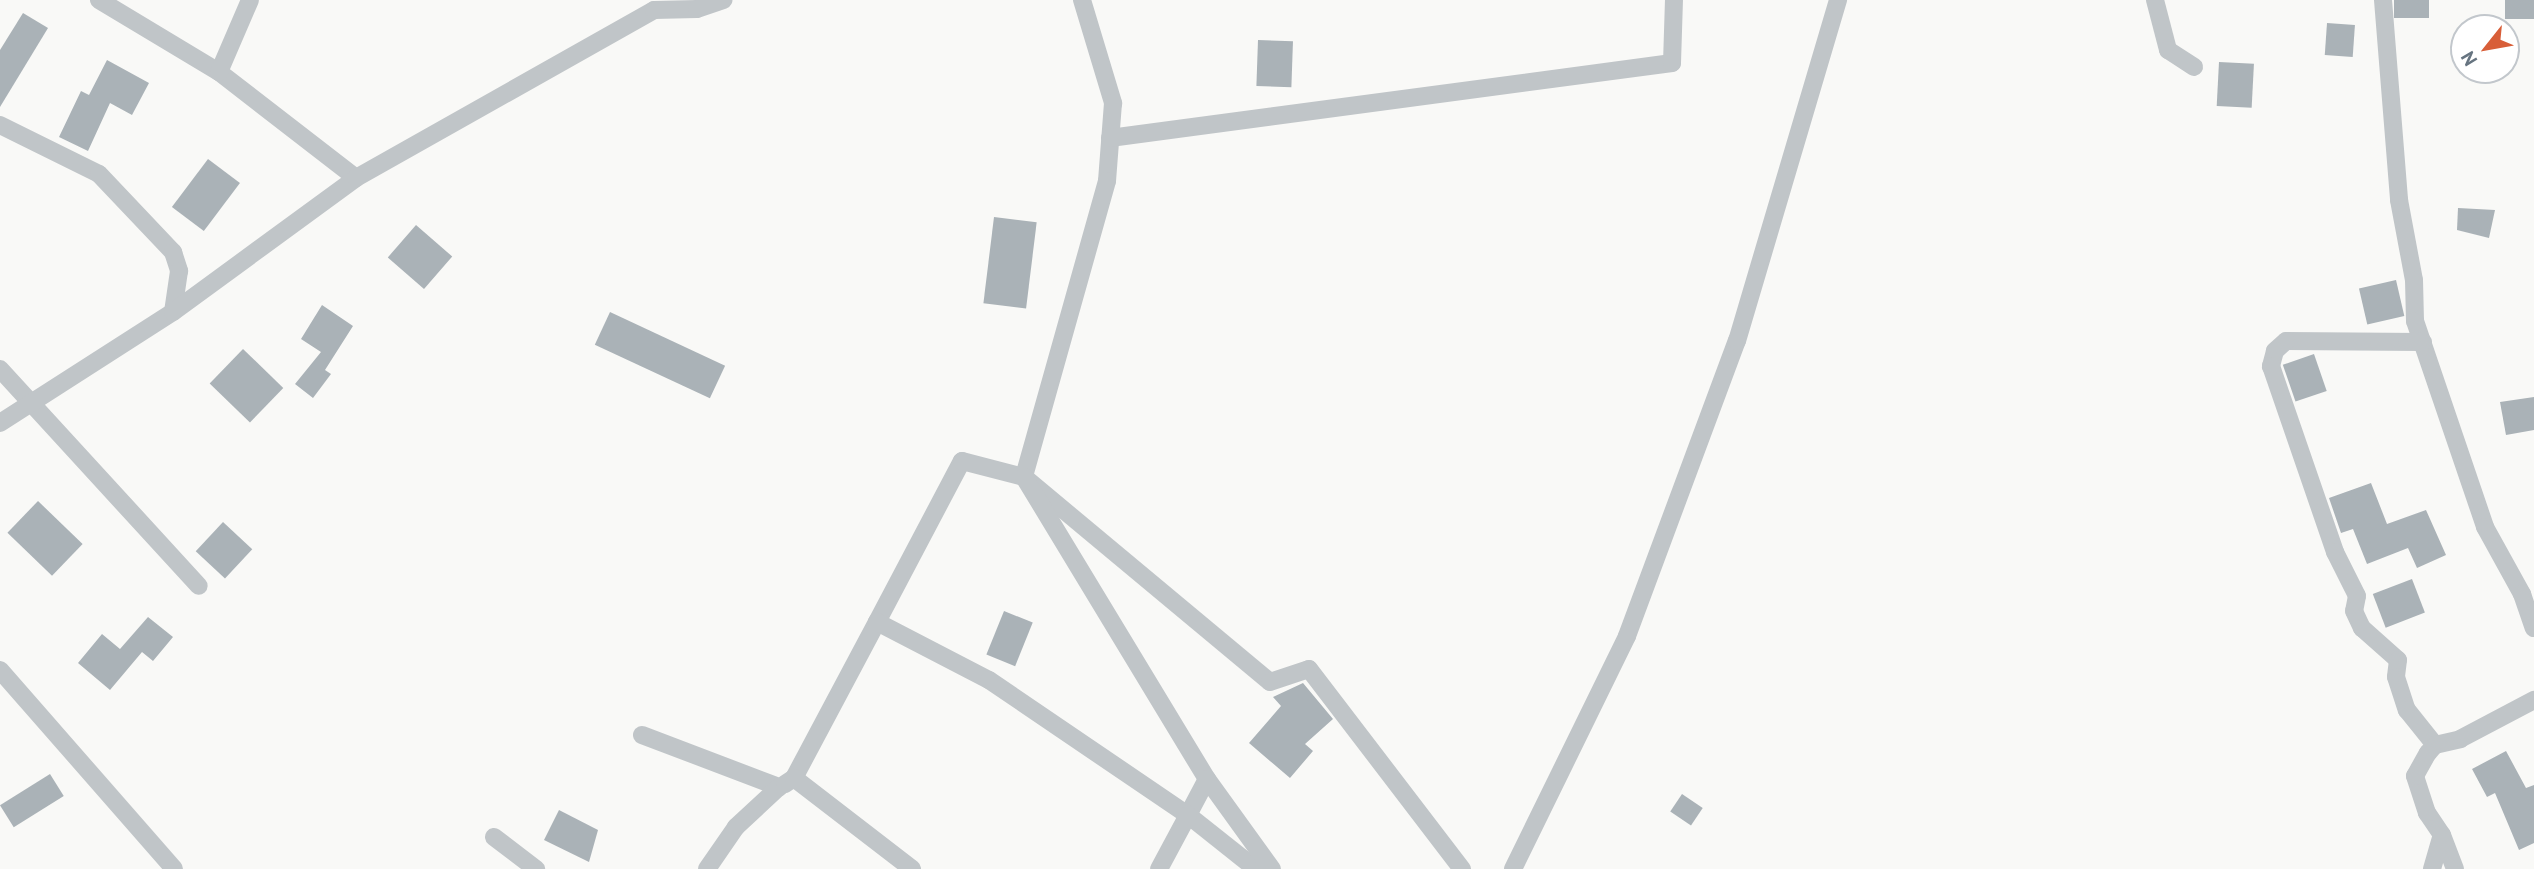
<!DOCTYPE html>
<html>
<head>
<meta charset="utf-8">
<style>
	body { margin:0 }
	#map { position:relative; width:2534px; height:869px; overflow:hidden; background:#f9f9f7; font-family:"PT Sans",sans-serif }
	div>[style] { position:absolute }
	[style*='--x'] { left:calc(var(--x)*1px); top:calc(var(--y)*1px); width:calc(var(--w)*1px); rotate:calc(var(--a)*1deg) }
	.building>* { inset:0; background:#aab2b7; transform-origin:0 0 }
	.street>* { height:18px; margin:-9px; padding:0 9px; transform-origin:9px; border-radius:9px; background:#c0c5c8 }
	span { translate:-50% -50%; white-space:nowrap; text-align:center; line-height:1.15; -webkit-text-stroke:7px #fff; paint-order:stroke }
	.north { position:absolute; left:2450px; top:14px; width:70px; height:70px; box-sizing:border-box; background:#fff; border:2px solid #c2c7cc; border-radius:50%; rotate:239deg; font-size:19px; font-weight:700; line-height:28px; text-align:center; color:#667480 }
	.north::after { content:''; display:block; margin:auto; width:24px; height:32px; background:#d85e38; clip-path:polygon(50% 0,100% 100%,50% 72%,0 100%) }
</style>
</head>
<body>
<div id="map">
	<div class="building">
		<div style="left:2394px;top:0;width:35px;height:18px"></div>
		<div style="left:2505px;top:0;width:29px;height:19px"></div>
		<div style="clip-path:polygon(23px 13px,48px 28px,0 107px,0 50px)"></div>
		<div style="left:2327px;top:23px;width:28px;height:32px;rotate:4deg"></div>
		<div style="left:1258px;top:40px;width:35px;height:46px;rotate:2deg"></div>
		<div style="clip-path:polygon(107px 60px,149px 83px,132px 115px,110px 103px,88px 151px,59px 137px,81px 91px,89px 95px)"></div>
		<div style="left:2219px;top:62px;width:35px;height:44px;rotate:3deg"></div>
		<div style="left:208px;top:159px;width:40px;height:60px;rotate:37deg"></div>
		<div style="clip-path:polygon(2458px 208px,2495px 210px,2489px 238px,2457px 230px)"></div>
		<div style="left:994px;top:217px;width:43px;height:87px;rotate:7deg"></div>
		<div style="left:416px;top:225px;width:48px;height:43px;rotate:41deg"></div>
		<div style="left:2396px;top:280px;width:37px;height:38px;rotate:77deg"></div>
		<div style="clip-path:polygon(322px 305px,353px 326px,325px 370px,331px 374px,313px 398px,295px 384px,321px 352px,301px 339px)"></div>
		<div style="left:610px;top:312px;width:127px;height:36px;rotate:25deg"></div>
		<div style="left:243px;top:349px;width:56px;height:48px;rotate:44deg"></div>
		<div style="left:2314px;top:354px;width:39px;height:33px;rotate:71deg"></div>
		<div style="clip-path:polygon(2534px 397px,2534px 430px,2506px 435px,2500px 402px)"></div>
		<div style="clip-path:polygon(2371px 483px,2387px 524px,2426px 510px,2446px 555px,2417px 568px,2408px 548px,2367px 564px,2353px 529px,2341px 533px,2329px 498px)"></div>
		<div style="left:38px;top:501px;width:62px;height:44px;rotate:44deg"></div>
		<div style="left:223px;top:522px;width:40px;height:40px;rotate:43deg"></div>
		<div style="left:2412px;top:579px;width:36px;height:42px;rotate:69deg"></div>
		<div style="left:1004px;top:611px;width:31px;height:47px;rotate:22deg"></div>
		<div style="clip-path:polygon(148px 617px,173px 637px,153px 661px,142px 652px,110px 690px,78px 663px,102px 634px,120px 649px)"></div>
		<div style="clip-path:polygon(1303px 683px,1333px 719px,1305px 744px,1313px 751px,1290px 778px,1249px 743px,1281px 706px,1273px 697px)"></div>
		<div style="clip-path:polygon(2506px 751px,2526px 788px,2534px 785px,2534px 843px,2519px 850px,2495px 793px,2487px 797px,2472px 769px)"></div>
		<div style="left:50px;top:774px;width:26px;height:59px;rotate:58deg"></div>
		<div style="left:1682px;top:794px;width:25px;height:21px;rotate:34deg"></div>
		<div style="clip-path:polygon(559px 810px,598px 830px,589px 862px,544px 840px)"></div>
	</div>
	<div class="street">
		<div style="--x:99;--y:0;--w:140;--a:31"></div>
		<div style="--x:219;--y:72;--w:173;--a:37.7"></div>
		<div style="--x:1082;--y:0;--w:108;--a:73.2"></div>
		<div style="--x:1113;--y:103;--w:78;--a:94.4"></div>
		<div style="--x:1107;--y:181;--w:307;--a:105.7"></div>
		<div style="--x:1024;--y:477;--w:320;--a:39.8"></div>
		<div style="--x:1270;--y:682;--w:41;--a:-18.4"></div>
		<div style="--x:1309;--y:669;--w:252;--a:52.6"></div>
		<div style="--x:2155;--y:0;--w:52;--a:75.4"></div>
		<div style="--x:2168;--y:50;--w:31;--a:33"></div>
		<div style="--x:2383;--y:0;--w:201;--a:85.4"></div>
		<div style="--x:2399;--y:200;--w:81;--a:79.4"></div>
		<div style="--x:2414;--y:280;--w:41;--a:88.6"></div>
		<div style="--x:2415;--y:321;--w:218;--a:71.2"></div>
		<div style="--x:2485;--y:527;--w:77;--a:61.1"></div>
		<div style="--x:2522;--y:594;--w:36;--a:71"></div>
		<div style="--x:219;--y:72;--w:78;--a:-66.7"></div>
		<div style="--x:0;--y:125;--w:110;--a:26.3"></div>
		<div style="--x:99;--y:174;--w:108;--a:46.5"></div>
		<div style="--x:173;--y:252;--w:20;--a:72"></div>
		<div style="--x:179;--y:271;--w:41;--a:98.3"></div>
		<div style="--x:1110;--y:138;--w:567;--a:-7.6"></div>
		<div style="--x:1672;--y:63;--w:63;--a:-88.2"></div>
		<div style="--x:2423;--y:342;--w:137;--a:-179.6"></div>
		<div style="--x:2286;--y:341;--w:15;--a:138"></div>
		<div style="--x:2275;--y:351;--w:16;--a:105"></div>
		<div style="--x:2271;--y:366;--w:197;--a:71"></div>
		<div style="--x:2335;--y:552;--w:49;--a:63.4"></div>
		<div style="--x:2357;--y:596;--w:15;--a:101"></div>
		<div style="--x:2354;--y:611;--w:19;--a:65"></div>
		<div style="--x:2362;--y:628;--w:48;--a:41.6"></div>
		<div style="--x:2398;--y:660;--w:17;--a:97"></div>
		<div style="--x:2396;--y:677;--w:35;--a:72"></div>
		<div style="--x:2407;--y:710;--w:45;--a:51.3"></div>
		<div style="--x:0;--y:369;--w:294;--a:47.5"></div>
		<div style="--x:0;--y:423;--w:206;--a:-32.7"></div>
		<div style="--x:173;--y:312;--w:227;--a:-36.2"></div>
		<div style="--x:356;--y:178;--w:342;--a:-29.4"></div>
		<div style="--x:654;--y:10;--w:43;--a:-1.3"></div>
		<div style="--x:697;--y:9;--w:28;--a:-19"></div>
		<div style="--x:877;--y:622;--w:182;--a:-62.2"></div>
		<div style="--x:962;--y:461;--w:64;--a:14.5"></div>
		<div style="--x:1024;--y:477;--w:353;--a:58.8"></div>
		<div style="--x:1207;--y:779;--w:41;--a:117.8"></div>
		<div style="--x:1188;--y:815;--w:87;--a:38.5"></div>
		<div style="--x:0;--y:670;--w:264;--a:48.8"></div>
		<div style="--x:642;--y:735;--w:147;--a:20.8"></div>
		<div style="--x:779;--y:787;--w:59;--a:137.1"></div>
		<div style="--x:736;--y:827;--w:51;--a:124.6"></div>
		<div style="--x:794;--y:778;--w:177;--a:-62"></div>
		<div style="--x:877;--y:622;--w:126;--a:27.4"></div>
		<div style="--x:989;--y:680;--w:240;--a:34.2"></div>
		<div style="--x:1188;--y:815;--w:61;--a:118.2"></div>
		<div style="--x:1207;--y:779;--w:111;--a:54.2"></div>
		<div style="--x:785;--y:784;--w:11;--a:-34"></div>
		<div style="--x:794;--y:778;--w:149;--a:37.6"></div>
		<div style="--x:2442;--y:835;--w:27;--a:-124"></div>
		<div style="--x:2427;--y:813;--w:39;--a:-108"></div>
		<div style="--x:2415;--y:776;--w:26;--a:-61"></div>
		<div style="--x:2428;--y:753;--w:11;--a:-49"></div>
		<div style="--x:2435;--y:745;--w:26;--a:-13"></div>
		<div style="--x:2460;--y:739;--w:84;--a:-27.8"></div>
		<div style="--x:494;--y:837;--w:53;--a:37.3"></div>
		<div style="--x:1513;--y:869;--w:259;--a:-63.9"></div>
		<div style="--x:1627;--y:636;--w:315;--a:-69.6"></div>
		<div style="--x:1737;--y:341;--w:356;--a:-73.5"></div>
		<div style="--x:2432;--y:869;--w:35;--a:-74"></div>
		<div style="--x:2442;--y:835;--w:36;--a:69"></div>
	</div>
	<div class="north">N</div>
</div>
</body>
</html>
